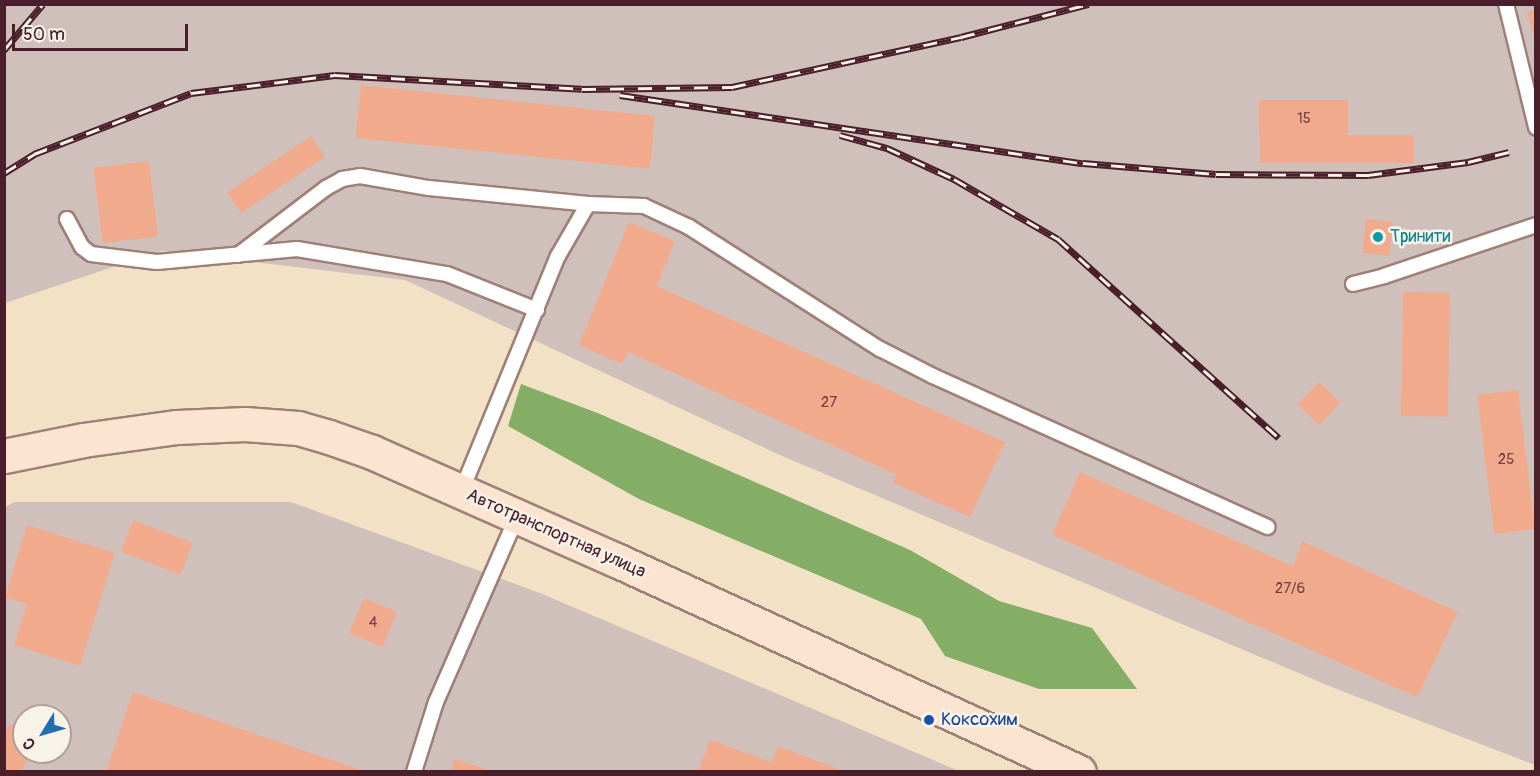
<!DOCTYPE html>
<html>
<head>
<meta charset="utf-8">
<style>
	body { margin:0 }
	#map { position:relative; width:1540px; height:776px; overflow:hidden; background:#f3e1c6; font-family:Pangolin,sans-serif }
	div>[style] { position:absolute }
	[style*='--x'] { left:calc(var(--x)*1px); top:calc(var(--y)*1px); width:calc(var(--w)*1px); rotate:calc(var(--a)*1deg) }
	.industrial>* { inset:0; background:#d0c0bc }
	.forest>* { inset:0; background:#84ae66 }
	.building>* { inset:0; background:#f2aa8d; transform-origin:0 0 }
	.roads { filter:drop-shadow(2px 0 #9e8078) drop-shadow(-2px 0 #9e8078) drop-shadow(0 2px #9e8078) drop-shadow(0 -2px #9e8078) }
	.lane>* { height:14px; margin:-7px; padding:0 7px; transform-origin:7px; border-radius:7px; background:#fff }
	.secondary>* { height:33px; margin:-16.5px; padding:0 16.5px; transform-origin:16.5px; border-radius:16.5px; background:#fce5d0 }
	.rail>* { height:7px; margin-top:-3.5px; transform-origin:0; background:repeating-linear-gradient(90deg,#f7f3e8 0 14px,#4a1f2b 0 28px); box-sizing:border-box; border-block:2px solid #4a1f2b }
	.dots>* { width:16px; height:16px; translate:-50% -50%; box-sizing:border-box; border:3px solid #f7f3e8; border-radius:50% }
	span { translate:-50% -50%; white-space:nowrap; text-align:center; line-height:1.15; -webkit-text-stroke:5px #f7f3e8; paint-order:stroke }
	.number-label { font-size:15px; color:#744244 }
	.number-label span { -webkit-text-stroke-width:0 }
	.culture-label { font-size:18px; color:#0d838f }
	.left { translate:0 -50%; text-align:left }
	.street-label { font-size:18px; color:#4a1f2b }
	.transit-label { font-size:18px; color:#164399 }
	.frame { position:absolute; inset:0; border:6px solid #4a1f2b; pointer-events:none }
	.north { position:absolute; left:12px; top:704px; width:60px; height:60px; box-sizing:border-box; background:#f7f3e8; border:2px solid #b29e9c; border-radius:50%; rotate:233deg; font-size:16px; font-weight:700; line-height:24px; text-align:center; color:#4a1f2b }
	.north::after { content:''; display:block; margin:auto; width:21px; height:27px; background:#1f6fb2; clip-path:polygon(50% 0,100% 100%,50% 72%,0 100%) }
	.scale { position:absolute; left:12px; top:24px; width:176px; height:27px; box-sizing:border-box; border:3px solid #4a1f2b; border-top:0; padding-left:8px; font-size:18px; line-height:21px; white-space:nowrap; color:#4a1f2b; -webkit-text-stroke:4px #f7f3e8; paint-order:stroke }
</style>
</head>
<body>
<div id="map">
	<div class="industrial">
		<div style="clip-path:polygon(4px 5px,1535px 5px,1535px 765px,1334px 688px,782px 456px,405px 280px,161px 251px,5px 303px)"></div>
		<div style="clip-path:polygon(evenodd,14px 502px,291px 502px,540px 593px,959px 771px,5px 771px,4px 508px,14px 502px,24px 716px,60px 716px,60px 752px,24px 752px,24px 716px)"></div>
	</div>
	<div class="forest">
		<div style="clip-path:polygon(521px 384px,600px 414px,910px 550px,999px 601px,1092px 628px,1137px 689px,1039px 689px,945px 656px,921px 619px,639px 499px,508px 426px)"></div>
	</div>
	<div class="building">
		<div style="clip-path:polygon(1536px 10px,1536px 41px,1535px 41px,1527px 12px)"></div>
		<div style="left:361px;top:85px;width:296px;height:53px;rotate:6deg"></div>
		<div style="left:1348px;top:100px;width:35px;height:89px;rotate:90deg"></div>
		<div style="left:1414px;top:135px;width:28px;height:154px;rotate:90deg"></div>
		<div style="left:311px;top:136px;width:25px;height:101px;rotate:56deg"></div>
		<div style="left:149px;top:161px;width:76px;height:56px;rotate:83deg"></div>
		<div style="left:1366px;top:219px;width:27px;height:34px;rotate:6deg"></div>
		<div style="clip-path:polygon(629px 222px,675px 241px,657px 286px,1005px 442px,970px 517px,893px 483px,897px 475px,628px 352px,622px 364px,579px 345px)"></div>
		<div style="left:1403px;top:292px;width:47px;height:124px;rotate:1deg"></div>
		<div style="left:1319px;top:382px;width:30px;height:31px;rotate:44deg"></div>
		<div style="left:1518px;top:390px;width:140px;height:41px;rotate:83deg"></div>
		<div style="clip-path:polygon(1080px 472px,1293px 566px,1302px 541px,1458px 612px,1417px 697px,1052px 535px)"></div>
		<div style="left:133px;top:520px;width:64px;height:34px;rotate:21deg"></div>
		<div style="clip-path:polygon(27px 525px,115px 553px,80px 666px,14px 645px,27px 604px,5px 597px)"></div>
		<div style="left:364px;top:598px;width:36px;height:38px;rotate:23deg"></div>
		<div style="clip-path:polygon(133px 692px,364px 771px,363px 772px,106px 772px)"></div>
		<div style="clip-path:polygon(9px 724px,24px 729px,24px 752px,29px 752px,22px 772px,4px 772px,4px 737px)"></div>
		<div style="clip-path:polygon(710px 740px,772px 762px,778px 746px,846px 772px,698px 772px)"></div>
		<div style="clip-path:polygon(455px 759px,492px 771px,492px 772px,450px 772px)"></div>
	</div>
	<div class="roads">
		<div class="lane">
			<div style="--x:1506;--y:4;--w:127;--a:76.3"></div>
			<div style="--x:67;--y:219;--w:32;--a:62"></div>
			<div style="--x:82;--y:247;--w:11;--a:38"></div>
			<div style="--x:91;--y:254;--w:66;--a:6.9"></div>
			<div style="--x:157;--y:262;--w:141;--a:-5.3"></div>
			<div style="--x:297;--y:249;--w:152;--a:9.5"></div>
			<div style="--x:447;--y:274;--w:97;--a:21.8"></div>
			<div style="--x:238;--y:255;--w:111;--a:-37.3"></div>
			<div style="--x:326;--y:188;--w:18;--a:-29"></div>
			<div style="--x:342;--y:179;--w:18;--a:-9"></div>
			<div style="--x:360;--y:176;--w:70;--a:9.9"></div>
			<div style="--x:429;--y:188;--w:160;--a:5.7"></div>
			<div style="--x:588;--y:204;--w:56;--a:2"></div>
			<div style="--x:644;--y:206;--w:50;--a:25"></div>
			<div style="--x:689;--y:227;--w:227;--a:32.6"></div>
			<div style="--x:880;--y:349;--w:59;--a:27"></div>
			<div style="--x:933;--y:376;--w:367;--a:24.3"></div>
			<div style="--x:1353;--y:284;--w:32;--a:-14"></div>
			<div style="--x:1384;--y:276;--w:160;--a:-18.5"></div>
			<div style="--x:461;--y:492;--w:255;--a:-67.7"></div>
			<div style="--x:558;--y:256;--w:60;--a:-60"></div>
			<div style="--x:414;--y:772;--w:73;--a:-72.6"></div>
			<div style="--x:436;--y:702;--w:202;--a:-66.4"></div>
		</div>
		<div class="secondary">
			<div style="--x:4;--y:456;--w:81;--a:-11.4"></div>
			<div style="--x:83;--y:440;--w:95;--a:-7.9"></div>
			<div style="--x:177;--y:427;--w:68;--a:-2.5"></div>
			<div style="--x:245;--y:424;--w:53;--a:4.3"></div>
			<div style="--x:298;--y:428;--w:32;--a:16"></div>
			<div style="--x:329;--y:437;--w:46;--a:19.2"></div>
			<div style="--x:372;--y:452;--w:267;--a:23.9"></div>
			<div style="--x:616;--y:560;--w:509;--a:24.6"></div>
		</div>
	</div>
	<div class="rail">
		<div style="--x:4;--y:50;--w:60;--a:-49.7"></div>
		<div style="--x:620;--y:95;--w:468;--a:8.4"></div>
		<div style="--x:1083;--y:163;--w:133;--a:4.7"></div>
		<div style="--x:1216;--y:174;--w:152;--a:0.4"></div>
		<div style="--x:1368;--y:175;--w:101;--a:-7.4"></div>
		<div style="--x:1468;--y:162;--w:42;--a:-13.7"></div>
		<div style="--x:840;--y:135;--w:49;--a:15.5"></div>
		<div style="--x:887;--y:148;--w:74;--a:24.8"></div>
		<div style="--x:954;--y:179;--w:120;--a:30"></div>
		<div style="--x:1058;--y:239;--w:297;--a:42"></div>
		<div style="--x:4;--y:173;--w:36;--a:-32"></div>
		<div style="--x:34;--y:154;--w:168;--a:-21.2"></div>
		<div style="--x:191;--y:93;--w:145;--a:-7.1"></div>
		<div style="--x:335;--y:75;--w:247;--a:3.2"></div>
		<div style="--x:582;--y:89;--w:150;--a:-0.8"></div>
		<div style="--x:732;--y:87;--w:234;--a:-12.3"></div>
		<div style="--x:961;--y:37;--w:132;--a:-14.5"></div>
	</div>
	<div class="dots">
		<div style="left:1378px;top:237px;background:#0f9aa8"></div>
		<div style="left:929px;top:720px;background:#1a4fb4"></div>
	</div>
	<div class="number-label">
		<span style="left:1304px;top:119px">15</span>
		<span style="left:829px;top:403px">27</span>
		<span style="left:1506px;top:460px">25</span>
		<span style="left:1290px;top:589px">27/6</span>
		<span style="left:373px;top:623px">4</span>
	</div>
	<div class="culture-label">
		<span class="left" style="left:1390px;top:237px">Тринити</span>
	</div>
	<div class="street-label">
		<span style="left:556px;top:534px;rotate:24deg">Автотранспортная улица</span>
	</div>
	<div class="transit-label">
		<span class="left" style="left:941px;top:720px">Коксохим</span>
	</div>
	<div class="frame"></div>
	<div class="north">С</div>
	<div class="scale">50 m</div>
</div>
</body>
</html>
